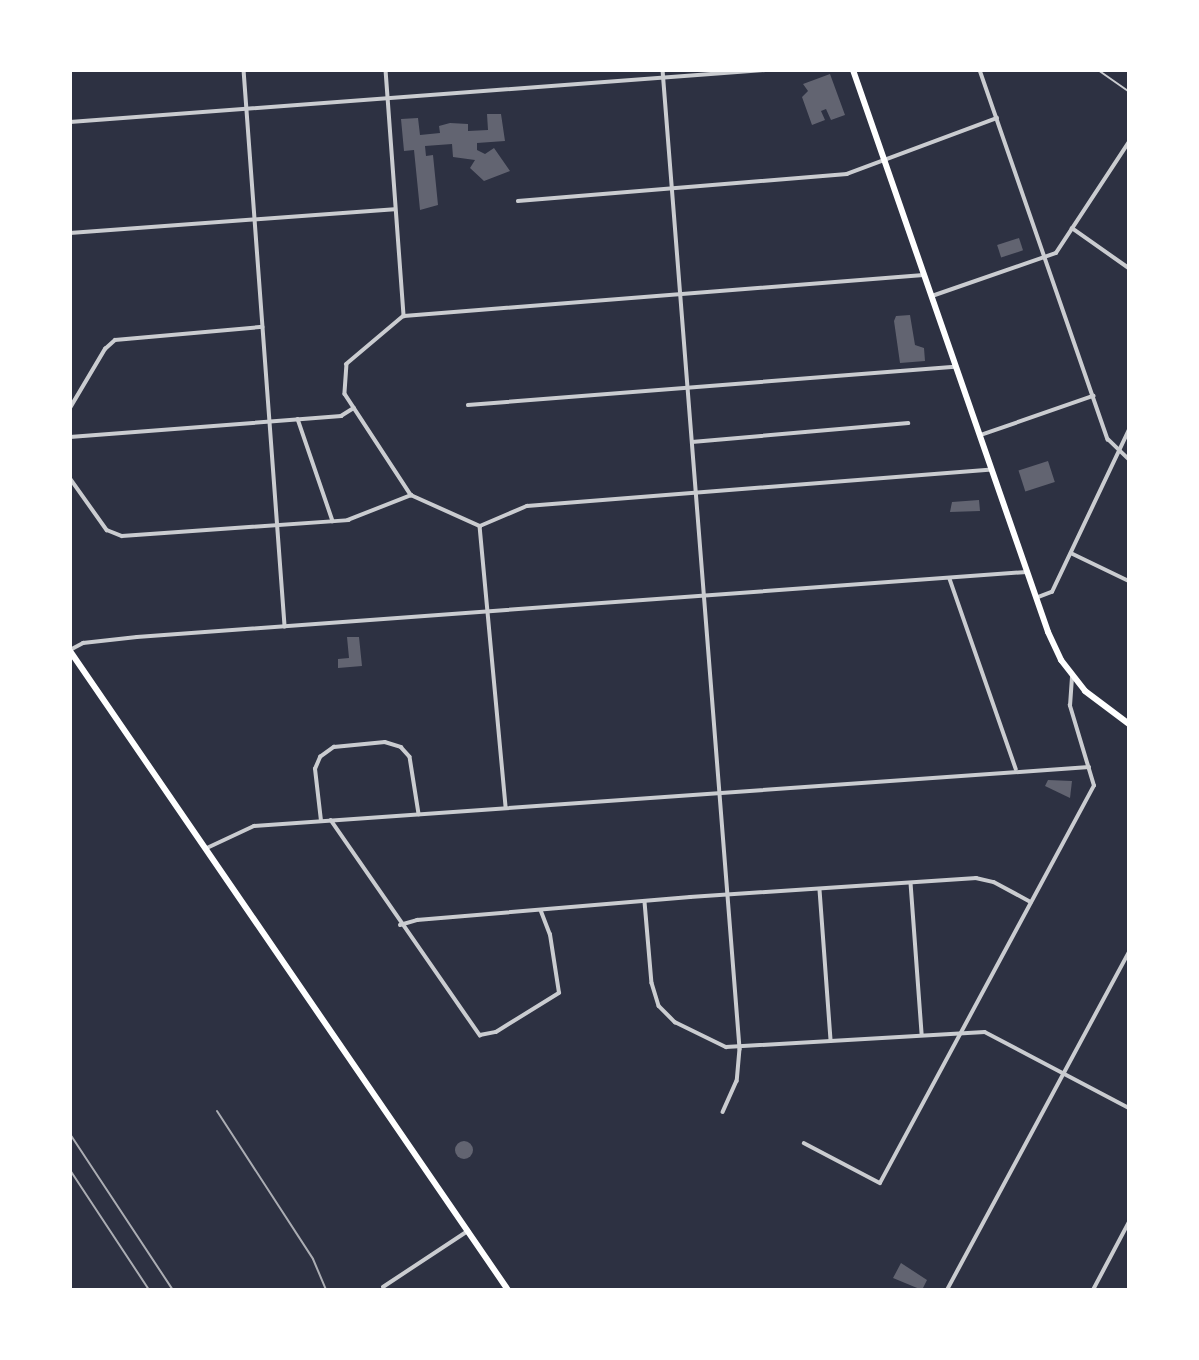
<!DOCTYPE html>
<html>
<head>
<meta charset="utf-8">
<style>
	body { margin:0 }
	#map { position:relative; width:1199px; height:1360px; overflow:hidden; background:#2d3142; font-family:Poppins,sans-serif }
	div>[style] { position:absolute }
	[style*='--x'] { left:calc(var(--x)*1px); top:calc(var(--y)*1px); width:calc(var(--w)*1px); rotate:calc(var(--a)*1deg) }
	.building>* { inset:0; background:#626471; transform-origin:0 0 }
	.round { border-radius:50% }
	.service>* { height:2px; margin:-1px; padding:0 1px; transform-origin:1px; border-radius:1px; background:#caccd0 }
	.minor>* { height:3.5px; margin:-1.75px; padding:0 1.75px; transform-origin:1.75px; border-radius:1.75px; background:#caccd0 }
	.primary>* { height:6px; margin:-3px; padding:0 3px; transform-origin:3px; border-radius:3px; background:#fff }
	.rail>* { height:2px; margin:-1px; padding:0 1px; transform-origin:1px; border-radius:1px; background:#abadb3 }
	span { translate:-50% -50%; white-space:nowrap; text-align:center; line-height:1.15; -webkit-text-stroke:5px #fff; paint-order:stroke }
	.frame { position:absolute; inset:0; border:72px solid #fff; pointer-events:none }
</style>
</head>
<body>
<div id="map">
	<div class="building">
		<div style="clip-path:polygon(830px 74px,845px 115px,831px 120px,826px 109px,821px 111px,825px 120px,812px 125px,802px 97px,808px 91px,803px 84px)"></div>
		<div style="clip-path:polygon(487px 114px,501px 114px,505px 141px,477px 143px,477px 150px,485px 154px,494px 148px,510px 171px,484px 181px,470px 168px,475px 160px,453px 157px,452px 144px,425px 146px,426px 156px,433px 155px,438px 205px,420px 210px,414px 150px,404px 151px,401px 119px,418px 118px,420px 135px,440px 133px,439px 126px,450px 123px,468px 124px,468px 131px,488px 130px)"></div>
		<div style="left:1019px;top:238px;width:13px;height:23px;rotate:72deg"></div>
		<div style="clip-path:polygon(910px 315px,915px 345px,924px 348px,925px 361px,900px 363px,894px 321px,896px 316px)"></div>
		<div style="left:1048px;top:461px;width:22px;height:31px;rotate:72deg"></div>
		<div style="clip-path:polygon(979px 500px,980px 511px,950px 512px,952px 502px)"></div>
		<div style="clip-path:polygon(347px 637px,359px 637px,362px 666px,338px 668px,338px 659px,349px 658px)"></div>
		<div style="clip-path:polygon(1048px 780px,1072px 781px,1070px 798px,1045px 786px)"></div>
		<div class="round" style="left:455px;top:1141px;width:18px;height:18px"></div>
		<div style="clip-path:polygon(901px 1263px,927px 1280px,922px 1290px,893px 1278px)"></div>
	</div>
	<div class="service">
		<div style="--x:1098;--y:70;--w:38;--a:35"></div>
	</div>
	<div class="minor">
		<div style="--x:244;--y:70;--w:558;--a:85.78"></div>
		<div style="--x:386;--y:70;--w:247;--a:85.8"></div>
		<div style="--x:404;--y:316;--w:75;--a:139.9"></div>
		<div style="--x:347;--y:364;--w:30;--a:94"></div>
		<div style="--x:345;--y:394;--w:121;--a:56.8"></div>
		<div style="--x:411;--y:495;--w:76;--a:24.2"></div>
		<div style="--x:663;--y:70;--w:982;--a:85.5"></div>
		<div style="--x:740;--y:1049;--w:32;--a:95"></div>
		<div style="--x:737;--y:1081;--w:34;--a:114"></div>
		<div style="--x:980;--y:70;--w:391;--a:70.9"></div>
		<div style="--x:1108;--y:439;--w:29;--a:44"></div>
		<div style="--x:70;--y:122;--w:697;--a:-4.28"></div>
		<div style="--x:518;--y:201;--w:330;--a:-4.7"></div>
		<div style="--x:847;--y:174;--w:160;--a:-20.5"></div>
		<div style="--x:1072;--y:228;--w:70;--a:35.1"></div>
		<div style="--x:70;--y:233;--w:325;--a:-4.2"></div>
		<div style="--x:932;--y:296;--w:131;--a:-19.1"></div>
		<div style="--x:1056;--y:253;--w:133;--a:-56.7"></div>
		<div style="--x:404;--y:316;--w:521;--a:-4.52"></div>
		<div style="--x:468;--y:405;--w:488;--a:-4.5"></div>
		<div style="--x:70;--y:408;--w:69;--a:-59.3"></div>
		<div style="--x:105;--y:349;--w:13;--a:-42"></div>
		<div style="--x:115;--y:340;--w:148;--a:-5.1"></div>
		<div style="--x:298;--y:419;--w:108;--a:71.1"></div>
		<div style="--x:981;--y:435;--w:119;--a:-19.2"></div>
		<div style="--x:70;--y:437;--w:272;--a:-4.4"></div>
		<div style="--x:341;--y:416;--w:15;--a:-32"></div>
		<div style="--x:692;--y:442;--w:217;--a:-5"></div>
		<div style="--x:70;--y:478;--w:64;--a:54.6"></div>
		<div style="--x:107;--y:530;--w:16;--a:22"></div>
		<div style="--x:122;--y:536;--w:227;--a:-4"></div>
		<div style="--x:348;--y:520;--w:68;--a:-21.6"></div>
		<div style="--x:480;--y:526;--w:51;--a:-23.1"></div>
		<div style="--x:527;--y:506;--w:466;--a:-4.5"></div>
		<div style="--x:480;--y:526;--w:283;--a:84.7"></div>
		<div style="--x:1071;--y:553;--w:64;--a:25.8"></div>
		<div style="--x:950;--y:579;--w:201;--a:70.8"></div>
		<div style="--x:1036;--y:598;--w:17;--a:-21"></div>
		<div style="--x:1052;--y:592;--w:179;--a:-64.6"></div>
		<div style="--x:70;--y:650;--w:15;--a:-28"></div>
		<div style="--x:83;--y:643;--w:54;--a:-6.3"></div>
		<div style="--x:137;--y:637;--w:892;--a:-4.18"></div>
		<div style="--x:331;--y:820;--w:262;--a:55.3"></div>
		<div style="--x:480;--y:1035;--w:16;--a:-11"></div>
		<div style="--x:496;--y:1032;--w:74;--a:-31.8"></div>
		<div style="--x:559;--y:993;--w:59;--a:-98.8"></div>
		<div style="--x:550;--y:935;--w:26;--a:-111"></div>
		<div style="--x:321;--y:821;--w:52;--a:-96.6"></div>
		<div style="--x:315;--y:769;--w:13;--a:-67"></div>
		<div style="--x:320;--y:757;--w:17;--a:-36"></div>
		<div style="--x:334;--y:747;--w:51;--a:-5.6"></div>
		<div style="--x:385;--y:742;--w:17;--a:17"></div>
		<div style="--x:401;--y:747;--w:13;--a:48"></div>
		<div style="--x:410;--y:757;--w:58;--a:81"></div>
		<div style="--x:207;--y:848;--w:52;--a:-25.1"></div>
		<div style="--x:254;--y:826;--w:837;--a:-4.04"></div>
		<div style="--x:911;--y:883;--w:151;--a:85.8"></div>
		<div style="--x:820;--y:890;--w:151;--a:85.8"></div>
		<div style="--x:645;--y:902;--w:81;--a:85.1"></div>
		<div style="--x:652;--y:983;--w:24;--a:73"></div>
		<div style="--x:659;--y:1006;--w:23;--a:45"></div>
		<div style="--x:675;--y:1022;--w:57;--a:26.1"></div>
		<div style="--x:726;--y:1047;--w:259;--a:-3.3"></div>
		<div style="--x:985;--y:1032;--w:163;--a:27.8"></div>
		<div style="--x:400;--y:925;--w:18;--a:-16"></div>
		<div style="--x:417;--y:920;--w:274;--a:-4.8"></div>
		<div style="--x:690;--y:897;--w:287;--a:-3.8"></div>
		<div style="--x:976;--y:878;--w:18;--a:13"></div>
		<div style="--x:994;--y:882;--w:42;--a:28.4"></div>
		<div style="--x:804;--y:1143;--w:86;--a:27.8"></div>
		<div style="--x:880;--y:1183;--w:451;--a:-61.7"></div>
		<div style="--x:1094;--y:786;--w:84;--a:-106.7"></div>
		<div style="--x:1070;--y:706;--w:31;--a:-86"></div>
		<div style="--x:383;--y:1287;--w:102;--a:-33.4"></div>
		<div style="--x:947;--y:1290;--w:384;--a:-61.7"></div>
		<div style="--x:1093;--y:1290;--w:77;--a:-62.1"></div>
	</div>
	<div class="primary">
		<div style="--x:853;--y:70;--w:595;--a:70.86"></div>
		<div style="--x:1048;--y:632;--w:31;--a:65"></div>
		<div style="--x:1061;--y:660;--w:39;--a:52"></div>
		<div style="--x:1085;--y:691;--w:55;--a:36.9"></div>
		<div style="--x:70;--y:651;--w:775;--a:55.57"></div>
	</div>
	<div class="rail">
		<div style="--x:217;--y:1111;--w:176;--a:57"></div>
		<div style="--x:313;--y:1259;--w:34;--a:67"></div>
		<div style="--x:70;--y:1134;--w:187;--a:56.6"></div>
		<div style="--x:70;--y:1170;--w:144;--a:56.6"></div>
	</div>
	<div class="frame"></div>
</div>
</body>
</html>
